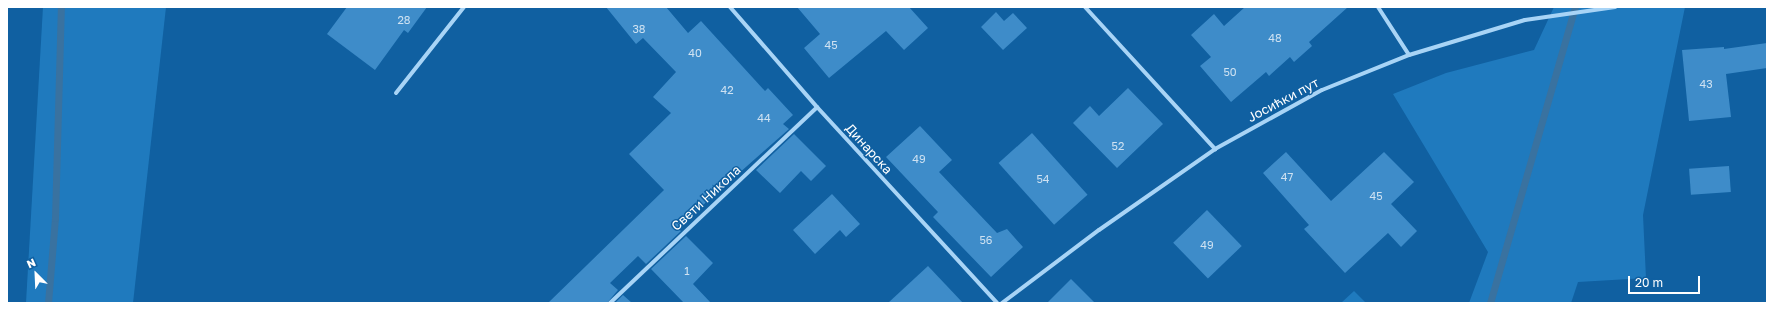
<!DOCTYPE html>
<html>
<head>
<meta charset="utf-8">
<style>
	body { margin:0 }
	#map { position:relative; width:1774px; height:310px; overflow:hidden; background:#1060a1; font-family:"Golos Text",sans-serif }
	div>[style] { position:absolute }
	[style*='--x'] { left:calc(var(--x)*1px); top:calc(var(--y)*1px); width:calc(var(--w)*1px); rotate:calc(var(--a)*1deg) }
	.green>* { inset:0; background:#1f7abe }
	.stream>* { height:7px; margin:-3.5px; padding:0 3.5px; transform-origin:3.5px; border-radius:3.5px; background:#3972a0 }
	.building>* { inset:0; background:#3e8cc9; transform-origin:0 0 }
	.street>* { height:4px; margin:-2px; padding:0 2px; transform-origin:2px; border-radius:2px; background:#a8d4f6 }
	span { translate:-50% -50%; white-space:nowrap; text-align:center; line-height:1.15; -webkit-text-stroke:3px #1060a1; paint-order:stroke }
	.number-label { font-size:11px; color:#cfe2f2 }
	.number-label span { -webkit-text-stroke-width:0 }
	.street-label { font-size:13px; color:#fff }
	.frame { position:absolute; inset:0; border:8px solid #fff; pointer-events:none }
	.north { position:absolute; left:16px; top:254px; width:40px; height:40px; -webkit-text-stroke:3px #1060a1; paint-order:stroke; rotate:336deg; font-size:11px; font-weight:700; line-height:16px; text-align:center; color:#fff }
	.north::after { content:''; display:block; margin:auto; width:14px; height:18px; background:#fff; clip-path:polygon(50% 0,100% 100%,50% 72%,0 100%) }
	.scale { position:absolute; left:1628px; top:276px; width:72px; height:18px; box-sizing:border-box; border:2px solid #fff; border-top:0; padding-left:5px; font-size:12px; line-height:14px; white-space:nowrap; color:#fff; -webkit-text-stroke:3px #1060a1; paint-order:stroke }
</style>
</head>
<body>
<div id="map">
	<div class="green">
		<div style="clip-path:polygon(43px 7px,166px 7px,133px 303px,26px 303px)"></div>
		<div style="clip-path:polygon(1554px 7px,1685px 7px,1643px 215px,1646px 278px,1578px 282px,1571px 303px,1469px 303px,1488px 252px,1393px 94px,1446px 73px,1534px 50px)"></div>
		<div style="clip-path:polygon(1354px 291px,1366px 303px,1341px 303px)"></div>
	</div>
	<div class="stream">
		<div style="--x:48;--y:303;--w:85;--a:-85.3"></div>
		<div style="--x:55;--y:218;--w:211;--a:-88.4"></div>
		<div style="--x:1490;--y:303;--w:308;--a:-74"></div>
	</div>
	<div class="building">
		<div style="clip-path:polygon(347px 7px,427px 7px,408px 33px,404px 30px,375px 70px,327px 34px)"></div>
		<div style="clip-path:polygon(606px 7px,666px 7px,688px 33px,701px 21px,765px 91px,768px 88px,793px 115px,783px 124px,789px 129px,677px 228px,681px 231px,646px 264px,638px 256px,610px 283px,618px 290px,607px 303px,548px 303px,664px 190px,629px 154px,671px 113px,653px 97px,676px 72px,643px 38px,636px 44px)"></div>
		<div style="clip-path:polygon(797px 7px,909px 7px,928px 28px,904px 50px,886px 31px,829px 78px,804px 48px,820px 34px)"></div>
		<div style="clip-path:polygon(1245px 7px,1348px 7px,1309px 42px,1312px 46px,1294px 62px,1290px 57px,1269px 76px,1266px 72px,1231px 102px,1200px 66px,1211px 57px,1191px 35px,1214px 14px,1224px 26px)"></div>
		<div style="clip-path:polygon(996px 12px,1004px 21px,1013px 13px,1027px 28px,1003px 50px,981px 27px)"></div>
		<div style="clip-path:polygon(1767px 43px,1767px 68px,1726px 74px,1731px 117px,1689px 121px,1682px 50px,1724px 47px,1724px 49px)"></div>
		<div style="clip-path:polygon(1128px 88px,1163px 124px,1117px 168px,1073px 123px,1090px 106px,1099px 116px)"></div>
		<div style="clip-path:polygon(920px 126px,952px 160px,939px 172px,997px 233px,1007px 229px,1023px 247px,991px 277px,933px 217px,938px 212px,886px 157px)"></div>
		<div style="left:1032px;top:133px;width:83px;height:45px;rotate:48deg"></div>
		<div style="clip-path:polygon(794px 134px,826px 166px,811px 181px,801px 171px,780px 193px,756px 170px)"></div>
		<div style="clip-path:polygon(1286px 152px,1331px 201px,1384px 152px,1414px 182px,1391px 204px,1417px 231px,1401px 247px,1388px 233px,1345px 273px,1304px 229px,1309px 225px,1263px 173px)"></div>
		<div style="left:1729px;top:166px;width:26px;height:40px;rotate:86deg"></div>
		<div style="clip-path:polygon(832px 194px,860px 224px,846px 237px,840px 230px,815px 254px,793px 230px)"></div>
		<div style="left:1207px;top:210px;width:50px;height:47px;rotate:46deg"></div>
		<div style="clip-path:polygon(686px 236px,713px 263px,693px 284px,711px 303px,684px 303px,651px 269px)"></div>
		<div style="clip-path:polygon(928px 266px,963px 303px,888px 303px)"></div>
		<div style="clip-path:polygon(1071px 279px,1095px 303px,1047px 303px)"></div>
		<div style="clip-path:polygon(623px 295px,632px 303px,615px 303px)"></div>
	</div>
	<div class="street">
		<div style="--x:730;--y:7;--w:133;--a:49"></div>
		<div style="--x:817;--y:107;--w:266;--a:47.4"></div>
		<div style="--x:1085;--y:7;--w:193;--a:47.5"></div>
		<div style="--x:1378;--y:7;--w:57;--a:57.1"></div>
		<div style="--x:396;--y:93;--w:110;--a:-51.7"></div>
		<div style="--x:610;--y:303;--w:285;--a:-43.4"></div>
		<div style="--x:1002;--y:303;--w:121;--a:-37"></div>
		<div style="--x:1099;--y:230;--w:141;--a:-34.9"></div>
		<div style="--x:1215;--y:149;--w:122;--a:-28.9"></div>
		<div style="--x:1322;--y:90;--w:94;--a:-21.9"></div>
		<div style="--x:1409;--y:55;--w:121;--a:-16.8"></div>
		<div style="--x:1525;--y:20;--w:91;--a:-8.2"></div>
	</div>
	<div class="number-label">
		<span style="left:404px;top:20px">28</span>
		<span style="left:639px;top:29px">38</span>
		<span style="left:1275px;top:38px">48</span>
		<span style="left:831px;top:45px">45</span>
		<span style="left:695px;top:53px">40</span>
		<span style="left:1230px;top:72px">50</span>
		<span style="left:1706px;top:84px">43</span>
		<span style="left:727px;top:90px">42</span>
		<span style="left:764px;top:118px">44</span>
		<span style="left:1118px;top:146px">52</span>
		<span style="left:919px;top:159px">49</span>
		<span style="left:1287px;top:177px">47</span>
		<span style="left:1043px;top:179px">54</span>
		<span style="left:1376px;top:196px">45</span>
		<span style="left:986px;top:240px">56</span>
		<span style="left:1207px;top:245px">49</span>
		<span style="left:687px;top:271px">1</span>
	</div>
	<div class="street-label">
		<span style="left:1283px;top:100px;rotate:-28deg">Јосићки пут</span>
		<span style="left:869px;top:149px;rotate:48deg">Динарска</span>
		<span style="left:706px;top:198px;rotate:-43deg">Свети Никола</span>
	</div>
	<div class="frame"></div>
	<div class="north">N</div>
	<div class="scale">20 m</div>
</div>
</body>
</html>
